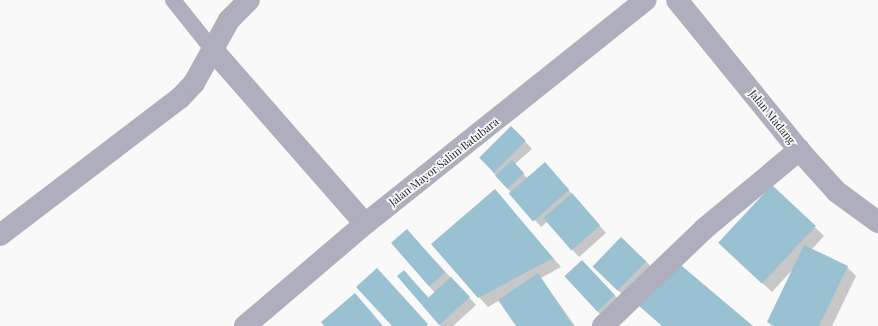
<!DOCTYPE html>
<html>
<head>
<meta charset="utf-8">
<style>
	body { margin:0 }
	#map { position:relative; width:878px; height:326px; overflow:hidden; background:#f9f9f9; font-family:"Playfair Display",serif }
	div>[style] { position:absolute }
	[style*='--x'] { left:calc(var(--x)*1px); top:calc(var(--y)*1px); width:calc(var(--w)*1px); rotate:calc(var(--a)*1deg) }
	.shadow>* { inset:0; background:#0003 }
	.building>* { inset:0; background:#9ac1d1; transform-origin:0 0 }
	.service>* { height:16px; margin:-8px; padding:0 8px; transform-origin:8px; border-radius:8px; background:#afaebd }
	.minor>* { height:22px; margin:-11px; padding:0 11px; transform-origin:11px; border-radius:11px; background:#afaebd }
	.tertiary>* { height:22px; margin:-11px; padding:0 11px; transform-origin:11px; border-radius:11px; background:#afaebd }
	span { translate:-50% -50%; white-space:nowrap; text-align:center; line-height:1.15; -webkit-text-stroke:3.5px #f9f9f9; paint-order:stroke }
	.street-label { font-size:11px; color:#18202a }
</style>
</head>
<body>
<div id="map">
	<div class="shadow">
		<div style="clip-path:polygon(518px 134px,532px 149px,515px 164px,527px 178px,551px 170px,606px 233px,579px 257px,547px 222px,541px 227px,492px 171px)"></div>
		<div style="clip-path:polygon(772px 186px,824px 236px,811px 250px,847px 267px,856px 276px,832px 326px,772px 326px,768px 322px,793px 269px,772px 292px,728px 251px)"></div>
		<div style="clip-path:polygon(495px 190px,561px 267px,541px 278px,575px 326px,517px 326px,500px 300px,488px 307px,432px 244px)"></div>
		<div style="clip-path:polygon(407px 230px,476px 305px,453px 326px,441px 326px,398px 276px,404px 271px,429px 298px,435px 293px,392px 244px)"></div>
		<div style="clip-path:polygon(646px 261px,652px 268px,625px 297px,601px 274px)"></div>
		<div style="clip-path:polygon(589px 268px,621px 302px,604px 318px,597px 311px)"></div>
	</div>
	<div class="building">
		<div style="left:511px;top:126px;width:21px;height:45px;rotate:45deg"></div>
		<div style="left:512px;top:160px;width:18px;height:23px;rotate:47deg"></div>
		<div style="left:545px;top:162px;width:37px;height:48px;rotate:49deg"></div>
		<div style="left:772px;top:185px;width:60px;height:79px;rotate:43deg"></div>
		<div style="clip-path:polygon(495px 189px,553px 258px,478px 298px,431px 244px)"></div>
		<div style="left:572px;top:193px;width:43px;height:38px;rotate:49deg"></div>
		<div style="left:407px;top:229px;width:58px;height:21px;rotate:49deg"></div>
		<div style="left:621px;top:237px;width:35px;height:41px;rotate:44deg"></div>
		<div style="clip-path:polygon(804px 245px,848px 266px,819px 326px,775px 326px,767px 322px)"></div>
		<div style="left:582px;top:260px;width:48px;height:24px;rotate:47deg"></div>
		<div style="clip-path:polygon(676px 261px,753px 326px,662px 326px,638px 305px)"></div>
		<div style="clip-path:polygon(377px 268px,428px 324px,426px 326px,392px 326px,356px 287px)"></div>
		<div style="clip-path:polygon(404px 270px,428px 298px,451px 277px,470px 297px,439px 325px,397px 276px)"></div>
		<div style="clip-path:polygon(538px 273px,573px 326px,516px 326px,498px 300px)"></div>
		<div style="clip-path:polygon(355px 293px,383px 326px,324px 326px,321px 322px)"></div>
	</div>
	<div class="service">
		<div style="--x:173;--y:0;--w:63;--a:51.5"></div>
	</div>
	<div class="minor">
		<div style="--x:677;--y:0;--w:193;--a:50.9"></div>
		<div style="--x:799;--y:150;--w:57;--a:47.9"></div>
		<div style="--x:837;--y:192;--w:51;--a:36.2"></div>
		<div style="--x:212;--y:49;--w:232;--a:48.8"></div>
		<div style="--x:0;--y:235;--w:226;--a:-37.3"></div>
		<div style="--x:180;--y:98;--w:21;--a:-47"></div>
		<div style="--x:194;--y:83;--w:72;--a:-60.9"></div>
		<div style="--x:229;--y:20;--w:28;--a:-45"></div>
		<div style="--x:603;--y:326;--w:140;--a:-43.8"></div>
		<div style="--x:704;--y:229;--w:124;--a:-39.7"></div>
	</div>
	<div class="tertiary">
		<div style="--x:245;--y:326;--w:157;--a:-40.4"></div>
		<div style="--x:365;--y:224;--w:359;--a:-38.6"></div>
	</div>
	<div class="street-label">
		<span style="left:772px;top:117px;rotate:51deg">Jalan Madang</span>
		<span style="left:444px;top:162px;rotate:-38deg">Jalan Mayor Salim Batubara</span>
	</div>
</div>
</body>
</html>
